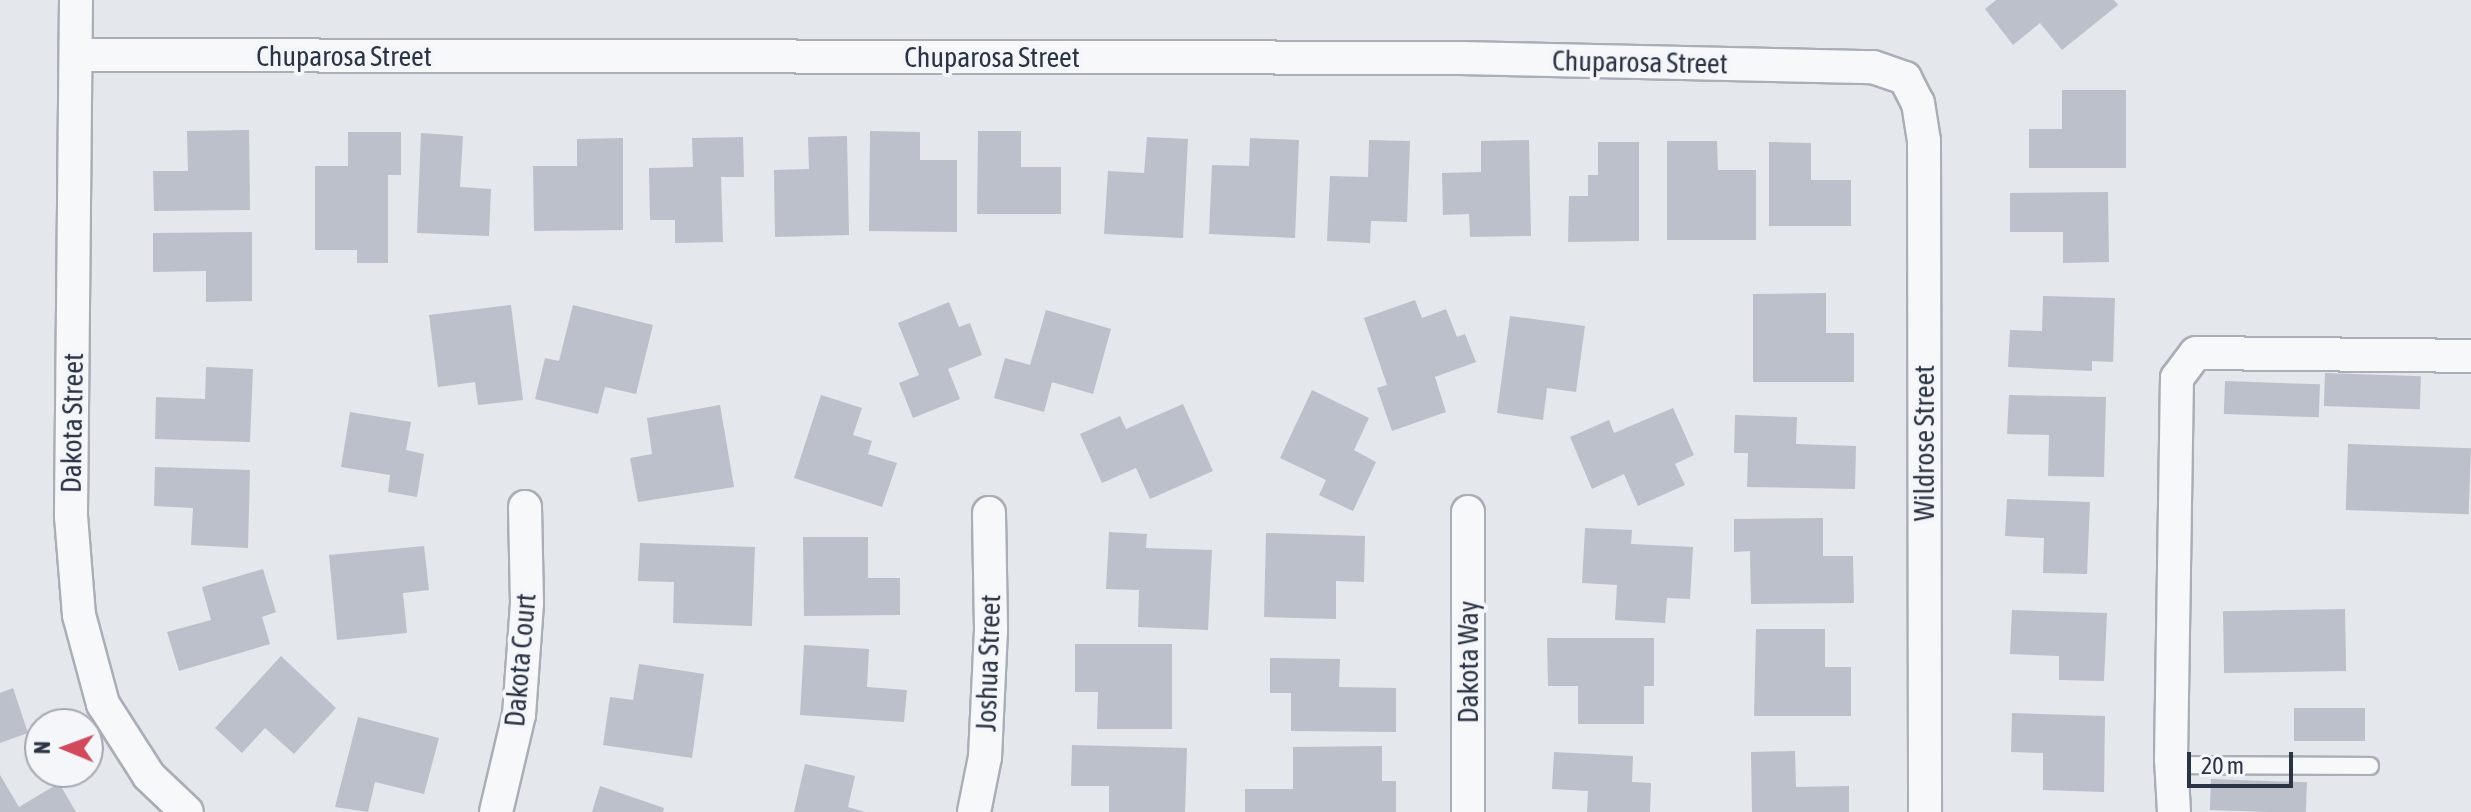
<!DOCTYPE html>
<html>
<head>
<meta charset="utf-8">
<style>
	body { margin:0 }
	#map { position:relative; width:2471px; height:812px; overflow:hidden; background:#e4e7ec; font-family:"Asap Condensed",sans-serif }
	div>[style] { position:absolute }
	[style*='--x'] { left:calc(var(--x)*1px); top:calc(var(--y)*1px); width:calc(var(--w)*1px); rotate:calc(var(--a)*1deg) }
	.building>* { inset:0; background:#bbc0ca; transform-origin:0 0 }
	.roads { filter:drop-shadow(2px 0 #a9aeb7) drop-shadow(-2px 0 #a9aeb7) drop-shadow(0 2px #a9aeb7) drop-shadow(0 -2px #a9aeb7) }
	.lane>* { height:16px; margin:-8px; padding:0 8px; transform-origin:8px; border-radius:8px; background:#f7f8fa }
	.street>* { height:32px; margin:-16px; padding:0 16px; transform-origin:16px; border-radius:16px; background:#f7f8fa }
	span { translate:-50% -50%; white-space:nowrap; text-align:center; line-height:1.15; -webkit-text-stroke:8px #f4f6f9; paint-order:stroke }
	.street-label { font-size:28px; color:#2b3445 }
	.north { position:absolute; left:24px; top:708px; width:80px; height:80px; box-sizing:border-box; background:#f4f6f9; border:2px solid #a4a8b1; border-radius:50%; rotate:271deg; font-size:22px; font-weight:700; line-height:32px; text-align:center; color:#2b3445 }
	.north::after { content:''; display:block; margin:auto; width:28px; height:36px; background:#d1495b; clip-path:polygon(50% 0,100% 100%,50% 72%,0 100%) }
	.scale { position:absolute; left:2187px; top:752px; width:106px; height:36px; box-sizing:border-box; border:4px solid #2b3445; border-top:0; padding-left:10px; font-size:24px; line-height:28px; white-space:nowrap; color:#2b3445; -webkit-text-stroke:6px #f4f6f9; paint-order:stroke }
</style>
</head>
<body>
<div id="map">
	<div class="building">
		<div style="clip-path:polygon(1996px 0,2114px 0,2118px 5px,2062px 50px,2040px 23px,2013px 45px,1985px 9px)"></div>
		<div style="clip-path:polygon(2062px 90px,2126px 90px,2126px 168px,2029px 168px,2029px 129px,2062px 129px)"></div>
		<div style="clip-path:polygon(249px 130px,250px 210px,154px 211px,153px 171px,188px 171px,187px 131px)"></div>
		<div style="clip-path:polygon(870px 131px,920px 132px,920px 160px,957px 160px,957px 232px,869px 231px)"></div>
		<div style="clip-path:polygon(978px 131px,1021px 131px,1021px 167px,1061px 167px,1061px 214px,977px 214px)"></div>
		<div style="clip-path:polygon(348px 132px,401px 132px,401px 175px,388px 175px,388px 263px,357px 263px,357px 250px,315px 250px,315px 166px,348px 166px)"></div>
		<div style="clip-path:polygon(421px 133px,463px 136px,460px 187px,491px 189px,489px 236px,417px 233px)"></div>
		<div style="clip-path:polygon(847px 136px,849px 235px,775px 237px,774px 170px,809px 169px,808px 137px)"></div>
		<div style="clip-path:polygon(743px 137px,744px 177px,721px 177px,723px 242px,675px 243px,675px 220px,650px 220px,649px 168px,693px 167px,692px 138px)"></div>
		<div style="clip-path:polygon(1147px 137px,1188px 139px,1183px 238px,1104px 234px,1108px 171px,1144px 173px)"></div>
		<div style="clip-path:polygon(623px 138px,623px 230px,534px 231px,533px 166px,577px 166px,577px 139px)"></div>
		<div style="clip-path:polygon(1250px 138px,1299px 140px,1295px 238px,1209px 234px,1212px 165px,1249px 166px)"></div>
		<div style="clip-path:polygon(1369px 140px,1410px 141px,1407px 222px,1371px 221px,1370px 243px,1327px 241px,1330px 176px,1368px 177px)"></div>
		<div style="clip-path:polygon(1529px 140px,1531px 236px,1470px 237px,1469px 214px,1443px 215px,1442px 173px,1481px 172px,1481px 141px)"></div>
		<div style="clip-path:polygon(1667px 141px,1717px 141px,1718px 170px,1756px 170px,1756px 240px,1667px 240px)"></div>
		<div style="clip-path:polygon(1598px 142px,1639px 142px,1639px 241px,1568px 242px,1569px 196px,1588px 196px,1588px 175px,1598px 175px)"></div>
		<div style="clip-path:polygon(1769px 142px,1811px 143px,1811px 180px,1851px 180px,1851px 226px,1769px 226px)"></div>
		<div style="clip-path:polygon(2108px 192px,2109px 262px,2063px 263px,2063px 232px,2010px 232px,2010px 193px)"></div>
		<div style="clip-path:polygon(252px 232px,252px 301px,206px 302px,206px 271px,153px 272px,153px 233px)"></div>
		<div style="clip-path:polygon(1826px 293px,1826px 333px,1854px 333px,1854px 382px,1753px 382px,1753px 294px)"></div>
		<div style="clip-path:polygon(2043px 296px,2115px 298px,2113px 362px,2092px 361px,2092px 371px,2008px 367px,2010px 330px,2042px 331px)"></div>
		<div style="clip-path:polygon(1415px 300px,1422px 318px,1446px 309px,1457px 337px,1465px 334px,1476px 362px,1435px 377px,1446px 412px,1392px 431px,1377px 388px,1387px 385px,1364px 318px)"></div>
		<div style="clip-path:polygon(949px 302px,959px 327px,970px 323px,982px 355px,948px 369px,960px 399px,913px 418px,899px 383px,919px 375px,898px 323px)"></div>
		<div style="clip-path:polygon(511px 305px,523px 400px,478px 405px,475px 382px,438px 387px,429px 315px)"></div>
		<div style="clip-path:polygon(573px 305px,653px 325px,636px 394px,605px 387px,598px 414px,535px 399px,545px 358px,559px 361px)"></div>
		<div style="clip-path:polygon(1046px 310px,1111px 329px,1093px 394px,1052px 382px,1044px 412px,994px 398px,1005px 358px,1030px 365px)"></div>
		<div style="clip-path:polygon(1510px 316px,1585px 326px,1576px 392px,1547px 388px,1543px 420px,1497px 413px)"></div>
		<div style="clip-path:polygon(206px 367px,253px 369px,250px 442px,155px 439px,156px 397px,205px 399px)"></div>
		<div style="left:2325px;top:373px;width:96px;height:33px;rotate:2deg"></div>
		<div style="left:2225px;top:381px;width:95px;height:33px;rotate:2deg"></div>
		<div style="clip-path:polygon(1312px 390px,1369px 418px,1354px 450px,1376px 462px,1353px 511px,1319px 495px,1326px 480px,1280px 458px)"></div>
		<div style="clip-path:polygon(821px 395px,862px 408px,853px 435px,872px 441px,868px 454px,897px 463px,882px 507px,794px 478px)"></div>
		<div style="clip-path:polygon(2009px 395px,2106px 397px,2104px 477px,2048px 476px,2049px 435px,2007px 434px)"></div>
		<div style="clip-path:polygon(1183px 404px,1213px 471px,1150px 499px,1136px 468px,1102px 483px,1080px 434px,1120px 416px,1126px 429px)"></div>
		<div style="clip-path:polygon(720px 405px,734px 487px,638px 502px,630px 458px,652px 454px,647px 418px)"></div>
		<div style="clip-path:polygon(1673px 408px,1694px 455px,1675px 464px,1685px 485px,1638px 506px,1624px 474px,1592px 489px,1570px 437px,1609px 420px,1614px 433px)"></div>
		<div style="clip-path:polygon(350px 412px,411px 422px,406px 450px,424px 454px,417px 497px,388px 492px,390px 475px,341px 467px)"></div>
		<div style="clip-path:polygon(1735px 415px,1797px 417px,1796px 444px,1856px 446px,1855px 489px,1747px 487px,1748px 453px,1734px 453px)"></div>
		<div style="left:2348px;top:444px;width:123px;height:66px;rotate:2deg"></div>
		<div style="clip-path:polygon(155px 467px,250px 470px,248px 548px,191px 545px,193px 508px,154px 506px)"></div>
		<div style="clip-path:polygon(2007px 499px,2090px 502px,2087px 574px,2043px 573px,2044px 538px,2005px 536px)"></div>
		<div style="clip-path:polygon(1823px 518px,1823px 556px,1853px 556px,1854px 603px,1751px 604px,1750px 551px,1734px 552px,1734px 519px)"></div>
		<div style="clip-path:polygon(1585px 528px,1632px 530px,1631px 544px,1693px 547px,1690px 599px,1667px 598px,1665px 623px,1615px 620px,1617px 585px,1582px 583px)"></div>
		<div style="clip-path:polygon(1109px 532px,1147px 534px,1146px 548px,1212px 550px,1208px 630px,1138px 627px,1139px 590px,1106px 589px)"></div>
		<div style="clip-path:polygon(1266px 533px,1365px 536px,1364px 582px,1336px 581px,1336px 619px,1264px 617px)"></div>
		<div style="clip-path:polygon(803px 537px,868px 537px,868px 578px,900px 578px,900px 615px,804px 616px)"></div>
		<div style="clip-path:polygon(640px 543px,755px 547px,752px 626px,673px 623px,674px 582px,638px 581px)"></div>
		<div style="clip-path:polygon(424px 546px,429px 590px,403px 593px,407px 633px,337px 640px,329px 555px)"></div>
		<div style="clip-path:polygon(263px 569px,276px 612px,262px 617px,270px 644px,179px 671px,167px 632px,211px 620px,202px 587px)"></div>
		<div style="left:2345px;top:609px;width:62px;height:122px;rotate:89deg"></div>
		<div style="clip-path:polygon(2012px 610px,2107px 613px,2104px 681px,2059px 680px,2059px 656px,2010px 654px)"></div>
		<div style="clip-path:polygon(1756px 629px,1825px 629px,1825px 667px,1851px 667px,1851px 716px,1754px 716px)"></div>
		<div style="clip-path:polygon(1547px 638px,1654px 638px,1654px 686px,1644px 686px,1644px 724px,1578px 724px,1578px 686px,1548px 686px)"></div>
		<div style="clip-path:polygon(1075px 644px,1172px 644px,1172px 729px,1097px 729px,1098px 692px,1075px 692px)"></div>
		<div style="clip-path:polygon(804px 645px,869px 649px,867px 687px,907px 690px,904px 722px,800px 715px)"></div>
		<div style="clip-path:polygon(281px 656px,336px 708px,294px 754px,265px 728px,242px 753px,215px 728px)"></div>
		<div style="clip-path:polygon(1270px 658px,1340px 659px,1339px 687px,1396px 688px,1396px 732px,1291px 731px,1291px 693px,1270px 693px)"></div>
		<div style="clip-path:polygon(639px 664px,704px 674px,692px 758px,603px 745px,610px 697px,633px 700px)"></div>
		<div style="clip-path:polygon(13px 688px,28px 733px,0 743px,0 693px)"></div>
		<div style="left:2365px;top:708px;width:33px;height:71px;rotate:90deg"></div>
		<div style="clip-path:polygon(2012px 713px,2105px 716px,2104px 792px,2043px 790px,2043px 753px,2011px 752px)"></div>
		<div style="clip-path:polygon(358px 717px,439px 738px,424px 794px,375px 782px,368px 812px,335px 807px)"></div>
		<div style="clip-path:polygon(1072px 745px,1187px 748px,1185px 812px,1109px 812px,1109px 786px,1071px 786px)"></div>
		<div style="clip-path:polygon(1382px 746px,1382px 781px,1396px 781px,1396px 812px,1245px 812px,1245px 789px,1293px 789px,1293px 747px)"></div>
		<div style="clip-path:polygon(1795px 751px,1796px 787px,1849px 786px,1849px 812px,1752px 812px,1751px 752px)"></div>
		<div style="clip-path:polygon(1554px 752px,1633px 756px,1632px 782px,1651px 783px,1650px 812px,1587px 812px,1588px 791px,1552px 789px)"></div>
		<div style="clip-path:polygon(805px 764px,855px 776px,848px 807px,865px 812px,794px 812px)"></div>
		<div style="clip-path:polygon(0 775px,19px 807px,59px 783px,76px 812px,0 812px)"></div>
		<div style="left:2211px;top:779px;width:96px;height:31px;rotate:2deg"></div>
		<div style="clip-path:polygon(600px 786px,664px 808px,663px 812px,592px 812px)"></div>
	</div>
	<div class="roads">
		<div class="lane">
			<div style="--x:2171;--y:765;--w:199;--a:0.3"></div>
		</div>
		<div class="street">
			<div style="--x:76;--y:0;--w:516;--a:90.56"></div>
			<div style="--x:71;--y:516;--w:99;--a:85.4"></div>
			<div style="--x:79;--y:615;--w:92;--a:74.9"></div>
			<div style="--x:103;--y:704;--w:85;--a:57.4"></div>
			<div style="--x:149;--y:776;--w:52;--a:43.5"></div>
			<div style="--x:76;--y:55;--w:1385;--a:0.12"></div>
			<div style="--x:1461;--y:58;--w:412;--a:1.3"></div>
			<div style="--x:1873;--y:67;--w:34;--a:19"></div>
			<div style="--x:1905;--y:78;--w:28;--a:63"></div>
			<div style="--x:1918;--y:103;--w:38;--a:81"></div>
			<div style="--x:1924;--y:141;--w:671;--a:89.91"></div>
			<div style="--x:496;--y:812;--w:100;--a:-76.7"></div>
			<div style="--x:519;--y:715;--w:112;--a:-85.9"></div>
			<div style="--x:527;--y:603;--w:96;--a:-91.2"></div>
			<div style="--x:974;--y:812;--w:56;--a:-78.7"></div>
			<div style="--x:985;--y:757;--w:129;--a:-87.3"></div>
			<div style="--x:991;--y:628;--w:115;--a:-91"></div>
			<div style="--x:1468;--y:812;--w:300;--a:-90"></div>
			<div style="--x:2174;--y:812;--w:53;--a:-93.2"></div>
			<div style="--x:2171;--y:759;--w:381;--a:-89.1"></div>
			<div style="--x:2177;--y:378;--w:31;--a:-53"></div>
			<div style="--x:2196;--y:353;--w:275;--a:0.6"></div>
		</div>
	</div>
	<div class="street-label">
		<span style="left:344px;top:56px">Chuparosa Street</span>
		<span style="left:992px;top:57px">Chuparosa Street</span>
		<span style="left:1640px;top:62px;rotate:1deg">Chuparosa Street</span>
		<span style="left:72px;top:423px;rotate:-89deg">Dakota Street</span>
		<span style="left:1924px;top:443px;rotate:-90deg">Wildrose Street</span>
		<span style="left:520px;top:660px;rotate:-85deg">Dakota Court</span>
		<span style="left:1468px;top:662px;rotate:-90deg">Dakota Way</span>
		<span style="left:988px;top:663px;rotate:-88deg">Joshua Street</span>
	</div>
	<div class="north">N</div>
	<div class="scale">20 m</div>
</div>
</body>
</html>
